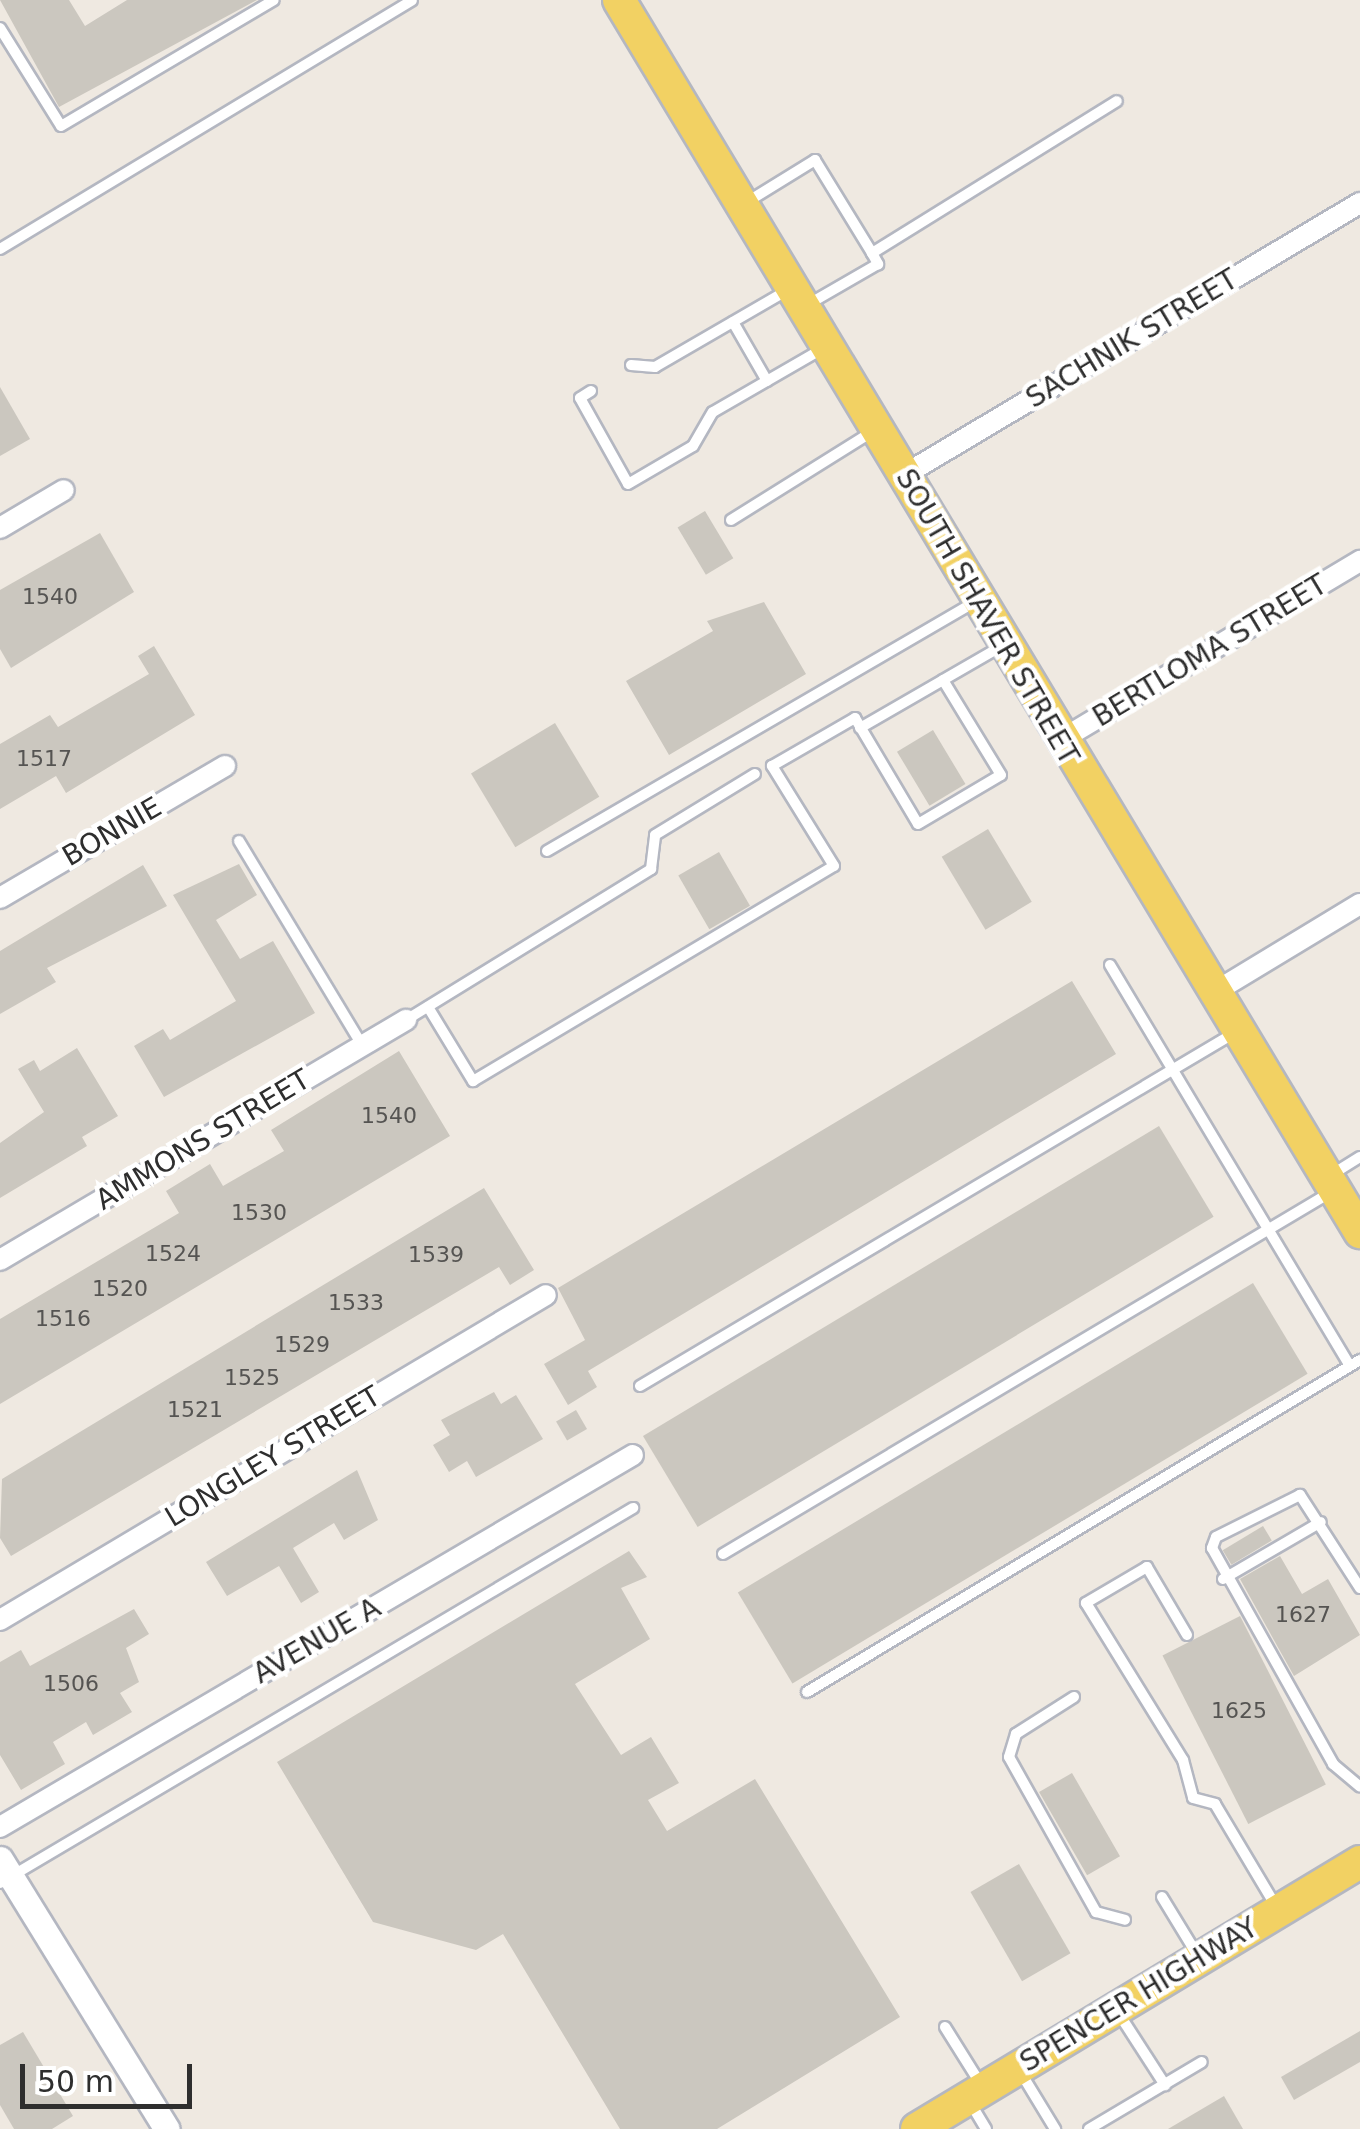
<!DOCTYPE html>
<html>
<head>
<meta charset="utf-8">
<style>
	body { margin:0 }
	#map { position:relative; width:1360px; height:2129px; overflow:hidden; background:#efe9e1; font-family:"DejaVu Sans",sans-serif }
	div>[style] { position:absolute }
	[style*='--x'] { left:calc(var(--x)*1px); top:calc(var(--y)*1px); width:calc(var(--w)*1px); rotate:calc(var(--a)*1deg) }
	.building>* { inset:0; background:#cbc7bf; transform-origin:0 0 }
	.roads { filter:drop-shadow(2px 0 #b4b7c1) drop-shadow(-2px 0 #b4b7c1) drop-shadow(0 2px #b4b7c1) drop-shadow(0 -2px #b4b7c1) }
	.service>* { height:10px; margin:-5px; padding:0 5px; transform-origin:5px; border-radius:5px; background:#fff }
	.minor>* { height:20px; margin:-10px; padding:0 10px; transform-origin:10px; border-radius:10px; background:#fff }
	.tertiary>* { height:25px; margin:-12.5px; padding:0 12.5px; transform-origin:12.5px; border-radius:12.5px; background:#fff }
	.primary>* { height:32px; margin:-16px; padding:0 16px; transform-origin:16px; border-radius:16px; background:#f2d163 }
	span { translate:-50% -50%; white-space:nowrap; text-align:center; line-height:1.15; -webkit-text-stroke:9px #fff; paint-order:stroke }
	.number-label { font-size:22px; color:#555452 }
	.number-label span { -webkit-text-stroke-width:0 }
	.street-label { font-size:28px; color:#2e2e2e }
	.scale { position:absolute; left:20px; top:2064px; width:172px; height:45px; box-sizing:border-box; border:5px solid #2e2e2e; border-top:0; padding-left:12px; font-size:30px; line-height:35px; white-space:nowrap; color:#2e2e2e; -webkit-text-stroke:8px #fff; paint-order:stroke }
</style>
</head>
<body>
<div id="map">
	<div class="building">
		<div style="clip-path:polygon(0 0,69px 0,85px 26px,127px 0,257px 0,59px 107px)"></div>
		<div style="clip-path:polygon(0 387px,30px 439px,0 456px)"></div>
		<div style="left:705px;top:511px;width:55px;height:32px;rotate:59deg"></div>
		<div style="clip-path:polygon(100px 533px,134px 592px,11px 668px,0 649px,0 590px)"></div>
		<div style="clip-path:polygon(764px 602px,806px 674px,669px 755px,626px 681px,713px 631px,707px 621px)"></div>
		<div style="clip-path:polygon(154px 646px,195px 715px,66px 793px,56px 776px,0 809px,0 744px,50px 715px,58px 727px,149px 674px,138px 656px)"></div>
		<div style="left:555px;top:723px;width:86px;height:98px;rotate:59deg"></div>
		<div style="left:933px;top:730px;width:63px;height:42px;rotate:59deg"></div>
		<div style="left:988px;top:829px;width:85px;height:54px;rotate:59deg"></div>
		<div style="left:719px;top:852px;width:62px;height:47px;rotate:60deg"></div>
		<div style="clip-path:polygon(239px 864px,257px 895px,216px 920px,240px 959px,273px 941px,315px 1013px,164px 1097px,134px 1046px,163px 1029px,170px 1040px,236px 1001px,173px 895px)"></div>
		<div style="clip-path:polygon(143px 865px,167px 906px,47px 968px,56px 982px,0 1014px,0 951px)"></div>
		<div style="clip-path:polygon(1072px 981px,1116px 1054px,588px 1371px,597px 1387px,568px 1405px,544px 1364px,585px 1340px,558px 1288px)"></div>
		<div style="clip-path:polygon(77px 1048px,118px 1116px,82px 1137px,87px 1146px,0 1198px,0 1143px,44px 1112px,18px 1069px,34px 1060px,40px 1071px)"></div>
		<div style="clip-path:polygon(399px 1051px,450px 1136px,0 1404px,0 1319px,179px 1213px,166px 1191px,210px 1164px,223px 1186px,284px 1151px,271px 1130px)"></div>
		<div style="left:1159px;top:1126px;width:106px;height:602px;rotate:59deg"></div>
		<div style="clip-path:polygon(484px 1188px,534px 1270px,510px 1285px,499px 1267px,11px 1556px,0 1538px,2px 1479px)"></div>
		<div style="left:1253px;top:1283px;width:106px;height:601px;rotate:59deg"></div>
		<div style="clip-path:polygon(494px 1392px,501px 1404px,516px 1395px,543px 1439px,476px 1477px,467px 1461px,449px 1472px,433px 1445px,450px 1435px,441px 1420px)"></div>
		<div style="left:576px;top:1410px;width:22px;height:23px;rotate:60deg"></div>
		<div style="clip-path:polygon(357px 1470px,378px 1520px,344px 1540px,334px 1523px,293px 1548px,319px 1592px,301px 1603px,279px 1566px,227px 1596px,206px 1562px)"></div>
		<div style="left:1263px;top:1526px;width:17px;height:47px;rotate:59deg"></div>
		<div style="clip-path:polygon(629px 1551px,647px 1577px,621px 1588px,650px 1639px,575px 1684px,621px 1755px,651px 1737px,679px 1783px,648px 1800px,667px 1831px,755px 1779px,900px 2017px,717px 2129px,620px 2129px,503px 1934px,476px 1950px,373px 1922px,277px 1762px)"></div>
		<div style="clip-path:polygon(1280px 1556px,1302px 1594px,1328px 1579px,1360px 1635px,1294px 1676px,1240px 1579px)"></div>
		<div style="clip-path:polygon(134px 1609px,149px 1634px,126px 1648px,139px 1682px,120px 1693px,132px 1712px,93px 1735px,86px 1722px,53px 1742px,65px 1764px,21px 1790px,0 1755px,0 1662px,21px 1650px,30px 1666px)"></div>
		<div style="left:1240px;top:1616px;width:189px;height:87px;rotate:63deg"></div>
		<div style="left:1072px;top:1773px;width:96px;height:38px;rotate:60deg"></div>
		<div style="left:1019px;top:1864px;width:103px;height:56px;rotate:60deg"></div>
		<div style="clip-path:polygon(1360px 2031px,1360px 2062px,1294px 2100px,1281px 2077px)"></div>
		<div style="clip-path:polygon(23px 2032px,73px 2116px,52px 2129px,14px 2129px,0 2105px,0 2045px)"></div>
		<div style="clip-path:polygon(1224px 2096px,1243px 2129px,1168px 2129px)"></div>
	</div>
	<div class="roads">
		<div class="service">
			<div style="--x:0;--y:28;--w:115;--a:58.1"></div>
			<div style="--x:61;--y:126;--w:247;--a:-30.6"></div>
			<div style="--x:747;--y:202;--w:80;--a:-31.7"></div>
			<div style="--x:815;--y:160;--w:109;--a:58.5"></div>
			<div style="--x:872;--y:253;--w:13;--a:61"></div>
			<div style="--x:878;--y:264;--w:82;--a:150"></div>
			<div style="--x:0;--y:249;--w:481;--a:-31.1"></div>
			<div style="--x:872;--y:253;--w:288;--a:-31.8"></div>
			<div style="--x:733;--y:322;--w:68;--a:60"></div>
			<div style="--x:631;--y:365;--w:24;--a:5"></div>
			<div style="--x:655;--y:367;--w:151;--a:-30.1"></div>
			<div style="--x:591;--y:391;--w:13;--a:148"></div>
			<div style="--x:580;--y:398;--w:98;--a:60.8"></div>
			<div style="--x:628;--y:484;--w:75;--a:-30.3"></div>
			<div style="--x:693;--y:446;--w:39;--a:-60"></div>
			<div style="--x:713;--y:412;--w:126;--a:-30"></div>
			<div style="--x:731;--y:520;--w:166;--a:-32"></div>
			<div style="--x:860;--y:728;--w:96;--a:-30"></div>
			<div style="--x:239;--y:841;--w:238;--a:58.9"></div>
			<div style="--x:547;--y:851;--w:494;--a:-30.2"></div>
			<div style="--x:1110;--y:965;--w:465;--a:59.1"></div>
			<div style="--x:428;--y:1007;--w:87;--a:58.7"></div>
			<div style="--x:473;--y:1081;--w:420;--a:-30.8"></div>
			<div style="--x:834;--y:866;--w:118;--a:-121.8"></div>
			<div style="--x:772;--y:766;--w:96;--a:-30"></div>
			<div style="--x:855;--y:718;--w:123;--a:59.3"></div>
			<div style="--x:918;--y:824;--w:96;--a:-30.6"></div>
			<div style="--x:1001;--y:775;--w:111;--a:-121.4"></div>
			<div style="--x:943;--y:680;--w:68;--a:-30"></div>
			<div style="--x:406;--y:1020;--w:288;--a:-31.6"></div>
			<div style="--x:651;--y:869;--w:34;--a:-83"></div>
			<div style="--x:655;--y:835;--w:117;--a:-31.4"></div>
			<div style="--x:1331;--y:1175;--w:34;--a:-32"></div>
			<div style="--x:640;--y:1386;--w:693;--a:-30.71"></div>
			<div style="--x:723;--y:1554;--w:710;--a:-30.76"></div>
			<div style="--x:1223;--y:1579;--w:113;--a:-30.2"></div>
			<div style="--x:1360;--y:1588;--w:111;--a:-122.8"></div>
			<div style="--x:1300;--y:1495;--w:94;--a:153.4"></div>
			<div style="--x:1216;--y:1537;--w:12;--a:110"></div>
			<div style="--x:1212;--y:1548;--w:248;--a:60.7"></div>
			<div style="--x:1333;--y:1764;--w:35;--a:40"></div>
			<div style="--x:1187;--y:1635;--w:79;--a:-120.5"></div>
			<div style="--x:1147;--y:1567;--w:71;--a:149.5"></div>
			<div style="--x:1086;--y:1603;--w:185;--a:58.3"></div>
			<div style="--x:1183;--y:1760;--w:39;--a:75"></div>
			<div style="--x:1193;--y:1798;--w:23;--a:15"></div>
			<div style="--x:1215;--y:1804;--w:121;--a:59.2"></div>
			<div style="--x:807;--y:1692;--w:645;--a:-30.98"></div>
			<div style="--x:1074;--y:1697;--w:69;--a:147.5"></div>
			<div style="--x:1016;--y:1734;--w:24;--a:107"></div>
			<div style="--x:1009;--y:1757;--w:178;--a:60.7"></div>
			<div style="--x:1096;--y:1912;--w:30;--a:15"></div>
			<div style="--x:0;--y:1883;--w:736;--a:-30.64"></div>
			<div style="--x:1162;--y:1897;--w:69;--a:58.6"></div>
			<div style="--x:1119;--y:2014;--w:85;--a:57.1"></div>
			<div style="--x:945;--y:2027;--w:70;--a:57.9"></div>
			<div style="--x:1021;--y:2073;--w:66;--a:58.7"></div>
			<div style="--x:971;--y:2104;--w:29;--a:59"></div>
			<div style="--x:1089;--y:2129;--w:131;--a:-30.7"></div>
		</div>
		<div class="minor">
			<div style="--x:904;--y:475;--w:531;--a:-30.82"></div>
			<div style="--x:0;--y:528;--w:74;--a:-30.7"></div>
			<div style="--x:1059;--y:741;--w:351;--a:-30.9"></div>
			<div style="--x:0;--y:898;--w:261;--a:-30.4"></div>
			<div style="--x:1213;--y:993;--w:172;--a:-31.2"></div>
			<div style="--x:0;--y:1260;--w:472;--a:-30.6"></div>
			<div style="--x:0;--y:1620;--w:635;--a:-30.76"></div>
			<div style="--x:0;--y:1827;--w:734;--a:-30.44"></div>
		</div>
		<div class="tertiary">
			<div style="--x:0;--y:1859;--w:317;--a:58.3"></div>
		</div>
		<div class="primary">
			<div style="--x:619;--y:0;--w:1438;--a:58.97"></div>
			<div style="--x:917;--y:2129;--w:517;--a:-31.08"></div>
		</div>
	</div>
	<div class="number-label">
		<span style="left:50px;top:597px">1540</span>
		<span style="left:44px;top:759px">1517</span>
		<span style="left:389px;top:1116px">1540</span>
		<span style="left:259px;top:1213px">1530</span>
		<span style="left:173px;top:1254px">1524</span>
		<span style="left:436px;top:1255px">1539</span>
		<span style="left:120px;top:1289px">1520</span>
		<span style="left:356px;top:1303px">1533</span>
		<span style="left:63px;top:1319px">1516</span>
		<span style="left:302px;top:1345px">1529</span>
		<span style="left:252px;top:1378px">1525</span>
		<span style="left:195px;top:1410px">1521</span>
		<span style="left:1303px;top:1615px">1627</span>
		<span style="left:71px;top:1684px">1506</span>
		<span style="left:1239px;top:1711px">1625</span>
	</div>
	<div class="street-label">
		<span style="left:1132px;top:339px;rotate:-31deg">SACHNIK STREET</span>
		<span style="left:987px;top:617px;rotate:60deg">SOUTH SHAVER STREET</span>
		<span style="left:1210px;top:651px;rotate:-31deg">BERTLOMA STREET</span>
		<span style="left:112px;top:832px;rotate:-30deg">BONNIE</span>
		<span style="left:203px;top:1140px;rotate:-31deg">AMMONS STREET</span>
		<span style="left:273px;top:1457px;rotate:-31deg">LONGLEY STREET</span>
		<span style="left:317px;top:1641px;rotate:-30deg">AVENUE A</span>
		<span style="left:1139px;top:1995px;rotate:-31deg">SPENCER HIGHWAY</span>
	</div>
	<div class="scale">50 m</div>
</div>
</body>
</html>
